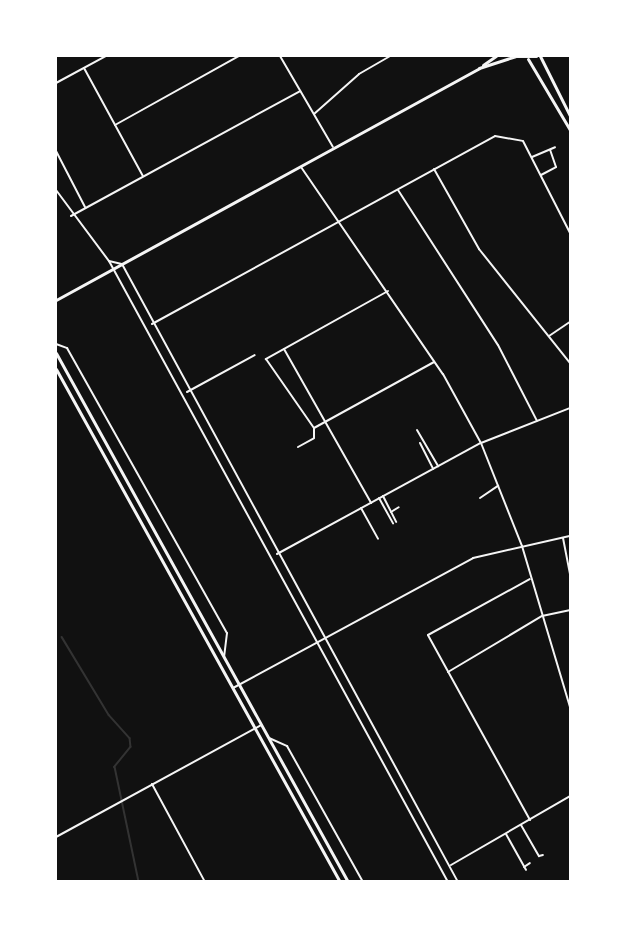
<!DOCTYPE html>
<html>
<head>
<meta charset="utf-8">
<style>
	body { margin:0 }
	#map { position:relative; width:626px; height:937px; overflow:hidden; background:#111; font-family:Manrope,sans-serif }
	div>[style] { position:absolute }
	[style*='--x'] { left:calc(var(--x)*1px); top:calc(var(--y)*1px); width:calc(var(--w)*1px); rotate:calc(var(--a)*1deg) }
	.stream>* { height:1.5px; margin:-0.75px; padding:0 0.75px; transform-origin:0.75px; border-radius:0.75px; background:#333 }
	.minor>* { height:2px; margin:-1px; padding:0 1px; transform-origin:1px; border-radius:1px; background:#f5f5f5 }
	.tertiary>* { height:2px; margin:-1px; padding:0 1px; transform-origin:1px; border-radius:1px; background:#f5f5f5 }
	.secondary>* { height:3px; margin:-1.5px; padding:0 1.5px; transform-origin:1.5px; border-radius:1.5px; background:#f5f5f5 }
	span { translate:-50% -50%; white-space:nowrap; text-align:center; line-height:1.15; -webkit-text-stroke:4.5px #fff; paint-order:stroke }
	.frame { position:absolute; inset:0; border:57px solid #fff; pointer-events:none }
</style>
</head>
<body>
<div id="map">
	<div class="stream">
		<div style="--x:62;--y:637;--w:91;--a:58.9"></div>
		<div style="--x:109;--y:715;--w:31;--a:48"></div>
		<div style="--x:130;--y:738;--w:9;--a:84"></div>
		<div style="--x:131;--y:747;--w:26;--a:129"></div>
		<div style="--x:115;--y:767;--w:117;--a:78.2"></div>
	</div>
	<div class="minor">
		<div style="--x:280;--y:56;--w:105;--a:59.8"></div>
		<div style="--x:84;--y:68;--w:123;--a:61.4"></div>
		<div style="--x:56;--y:83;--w:57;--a:-28.4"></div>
		<div style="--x:314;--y:114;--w:60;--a:-41.6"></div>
		<div style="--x:359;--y:74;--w:36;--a:-30"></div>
		<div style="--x:115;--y:125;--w:142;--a:-29.1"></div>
		<div style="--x:56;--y:151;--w:63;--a:62.6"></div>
		<div style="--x:532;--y:157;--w:25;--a:-23"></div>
		<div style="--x:301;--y:167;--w:251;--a:55.6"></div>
		<div style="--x:443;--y:374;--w:79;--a:61.2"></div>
		<div style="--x:481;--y:443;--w:111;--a:68.3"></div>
		<div style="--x:522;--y:546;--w:168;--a:73.4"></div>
		<div style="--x:434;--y:169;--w:92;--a:60.6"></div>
		<div style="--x:479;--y:249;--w:146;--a:51.4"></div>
		<div style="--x:541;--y:175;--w:17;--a:-28"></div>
		<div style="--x:556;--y:167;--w:18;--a:-109"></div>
		<div style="--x:56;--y:190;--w:89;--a:53.3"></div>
		<div style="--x:109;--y:261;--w:708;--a:61.37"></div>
		<div style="--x:398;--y:190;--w:184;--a:57.2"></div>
		<div style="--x:498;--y:345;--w:85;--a:62.8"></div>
		<div style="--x:71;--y:216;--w:261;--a:-28.6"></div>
		<div style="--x:109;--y:261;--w:13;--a:13"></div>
		<div style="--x:122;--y:264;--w:703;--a:61.47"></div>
		<div style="--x:388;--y:291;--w:140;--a:150.9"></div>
		<div style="--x:266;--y:359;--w:84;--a:55.2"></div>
		<div style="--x:314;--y:428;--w:137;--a:-28.8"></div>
		<div style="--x:152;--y:324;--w:391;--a:-28.7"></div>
		<div style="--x:495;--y:136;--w:28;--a:10"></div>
		<div style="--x:523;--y:141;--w:103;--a:62.9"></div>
		<div style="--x:549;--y:336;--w:25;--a:-34"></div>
		<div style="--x:284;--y:349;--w:177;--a:60.5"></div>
		<div style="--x:187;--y:392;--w:77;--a:-28.6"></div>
		<div style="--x:417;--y:430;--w:42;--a:59.7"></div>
		<div style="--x:420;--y:443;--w:29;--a:63"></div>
		<div style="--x:298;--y:447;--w:18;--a:-29"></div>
		<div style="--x:314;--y:438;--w:10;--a:-90"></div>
		<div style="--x:383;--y:496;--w:29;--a:63"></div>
		<div style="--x:379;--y:498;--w:29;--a:61"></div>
		<div style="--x:480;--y:498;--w:22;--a:-34"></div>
		<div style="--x:361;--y:508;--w:35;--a:61"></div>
		<div style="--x:391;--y:512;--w:9;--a:-32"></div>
		<div style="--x:563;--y:538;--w:37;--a:79"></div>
		<div style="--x:277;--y:554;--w:232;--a:-28.6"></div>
		<div style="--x:481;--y:443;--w:96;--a:-21.5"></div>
		<div style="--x:448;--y:672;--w:109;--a:-30.8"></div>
		<div style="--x:542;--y:616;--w:29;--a:-12"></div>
		<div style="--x:233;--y:688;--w:273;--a:-28.4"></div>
		<div style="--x:473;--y:558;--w:99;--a:-12.8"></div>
		<div style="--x:152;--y:784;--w:111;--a:61.6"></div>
		<div style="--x:530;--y:820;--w:211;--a:-118.9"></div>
		<div style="--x:428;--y:635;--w:116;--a:-28.8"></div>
		<div style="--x:521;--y:825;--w:36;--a:60"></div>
		<div style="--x:539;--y:856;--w:4;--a:-14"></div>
		<div style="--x:506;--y:834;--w:41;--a:60.9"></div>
		<div style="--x:56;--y:837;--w:234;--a:-28.6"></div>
		<div style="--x:451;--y:865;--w:138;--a:-30.1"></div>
		<div style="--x:524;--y:867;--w:7;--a:-34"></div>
	</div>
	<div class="tertiary">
		<div style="--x:56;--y:344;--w:12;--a:20"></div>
		<div style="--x:67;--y:348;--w:327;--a:60.7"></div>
		<div style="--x:227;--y:633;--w:24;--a:97"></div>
		<div style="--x:269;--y:738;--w:20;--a:24"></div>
		<div style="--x:287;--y:746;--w:156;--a:60.8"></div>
	</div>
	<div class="secondary">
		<div style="--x:515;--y:56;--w:21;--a:0"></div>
		<div style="--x:540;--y:56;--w:67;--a:63.4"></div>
		<div style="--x:528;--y:59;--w:82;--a:59.4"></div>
		<div style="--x:483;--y:65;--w:16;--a:-35"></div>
		<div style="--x:56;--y:300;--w:482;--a:-28.7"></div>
		<div style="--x:479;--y:68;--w:38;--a:-18"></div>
		<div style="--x:56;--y:353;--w:604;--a:61.1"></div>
		<div style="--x:56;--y:369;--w:586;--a:61.03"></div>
	</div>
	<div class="frame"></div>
</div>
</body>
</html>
